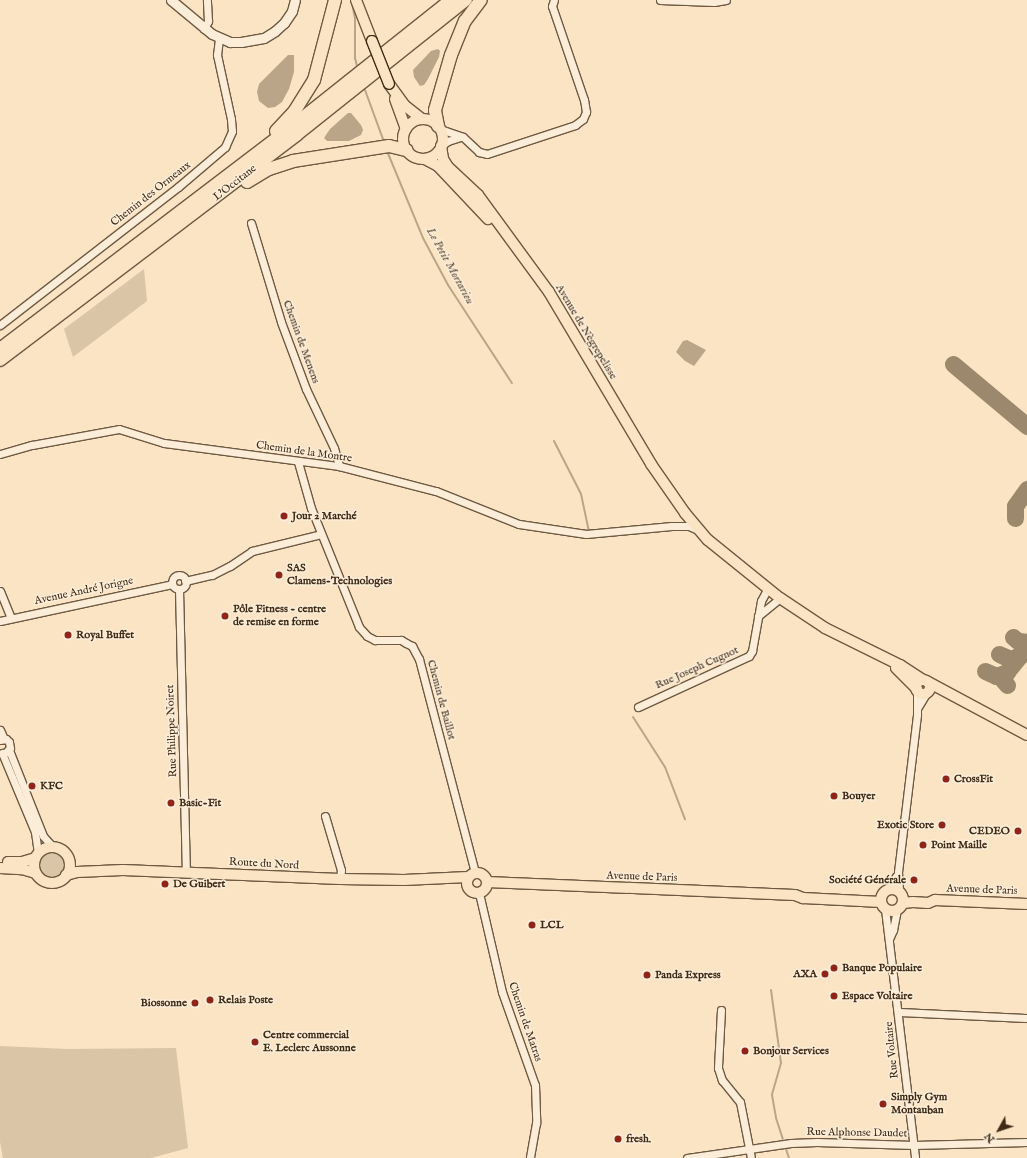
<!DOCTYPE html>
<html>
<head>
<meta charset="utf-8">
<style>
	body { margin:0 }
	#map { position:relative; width:1027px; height:1158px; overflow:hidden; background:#fae4c4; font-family:"IM FELL English",serif }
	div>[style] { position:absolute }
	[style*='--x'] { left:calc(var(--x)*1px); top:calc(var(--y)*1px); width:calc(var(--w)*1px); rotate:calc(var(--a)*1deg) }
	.green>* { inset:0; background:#dac5a6 }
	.round { border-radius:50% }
	.water>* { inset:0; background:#baa589 }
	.stream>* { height:2px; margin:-1px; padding:0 1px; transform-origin:1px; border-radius:1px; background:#baa589 }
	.taxiway>* { height:17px; margin:-8.5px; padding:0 8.5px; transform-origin:8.5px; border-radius:8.5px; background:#9c886d }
	.roads { filter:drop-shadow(1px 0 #6e5a42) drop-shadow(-1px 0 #6e5a42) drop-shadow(0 1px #6e5a42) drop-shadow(0 -1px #6e5a42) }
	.minor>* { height:7px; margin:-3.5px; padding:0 3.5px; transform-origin:3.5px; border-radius:3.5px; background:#fcedd9 }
	.minor>.ring { margin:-3.5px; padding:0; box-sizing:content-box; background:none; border:7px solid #fcedd9; border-radius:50% }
	.secondary>* { height:9px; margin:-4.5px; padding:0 4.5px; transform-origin:4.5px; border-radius:4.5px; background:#fcedd9 }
	.primary>* { height:10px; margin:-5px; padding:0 5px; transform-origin:5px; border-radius:5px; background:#fae4c4 }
	.primary>.ring { margin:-5px; padding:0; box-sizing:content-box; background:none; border:10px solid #fae4c4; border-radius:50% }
	.motorway>* { height:12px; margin:-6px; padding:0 6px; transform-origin:6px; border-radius:6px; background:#fae4c4 }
	.bridges { filter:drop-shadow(1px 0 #3f2c16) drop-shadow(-1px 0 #3f2c16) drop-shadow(0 1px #3f2c16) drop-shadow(0 -1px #3f2c16) }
	.primary-bridge>* { height:10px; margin:-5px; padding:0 5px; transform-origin:5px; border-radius:5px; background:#fae4c4 }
	.dots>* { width:11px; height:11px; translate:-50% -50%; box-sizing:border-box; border:2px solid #fcedd9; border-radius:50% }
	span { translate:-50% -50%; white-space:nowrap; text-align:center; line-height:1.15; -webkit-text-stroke:3px #fcedd9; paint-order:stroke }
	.street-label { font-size:11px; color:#3f2c16 }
	.poi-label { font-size:11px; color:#3f2c16; font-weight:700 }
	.left { translate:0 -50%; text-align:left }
	.right { translate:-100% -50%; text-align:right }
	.water-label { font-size:12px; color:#645038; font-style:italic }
	.north { position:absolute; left:979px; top:1110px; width:40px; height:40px; -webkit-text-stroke:3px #fcedd9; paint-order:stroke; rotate:230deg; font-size:11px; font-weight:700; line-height:16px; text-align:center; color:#3f2c16 }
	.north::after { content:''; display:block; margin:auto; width:14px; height:18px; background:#3f2c16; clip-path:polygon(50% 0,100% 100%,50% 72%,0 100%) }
</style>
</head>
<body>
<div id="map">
	<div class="green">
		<div style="clip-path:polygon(144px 269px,147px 301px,73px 357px,64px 329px)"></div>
		<div class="round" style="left:37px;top:851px;width:28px;height:28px"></div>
		<div style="clip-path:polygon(0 1046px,68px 1049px,176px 1048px,188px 1148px,151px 1158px,3px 1158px,0 1142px)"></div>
	</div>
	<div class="water">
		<div style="clip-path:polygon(438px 49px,440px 51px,439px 57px,428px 79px,424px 85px,420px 86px,414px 77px,413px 70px,431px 51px)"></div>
		<div style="clip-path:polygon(288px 55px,294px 55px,294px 72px,289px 89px,282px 102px,275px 107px,268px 108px,259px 101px,257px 92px,259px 84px)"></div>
		<div style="clip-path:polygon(348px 113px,351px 113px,361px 125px,363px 130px,361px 135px,349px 141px,327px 141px,324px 138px,330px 129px)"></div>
		<div style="clip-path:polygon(687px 340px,706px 350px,694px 366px,685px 361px,676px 352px,683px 341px)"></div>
	</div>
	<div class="stream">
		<div style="--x:352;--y:3;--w:15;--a:79"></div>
		<div style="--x:355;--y:18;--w:40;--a:90"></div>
		<div style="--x:355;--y:58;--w:8;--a:76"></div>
		<div style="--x:365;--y:90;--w:55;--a:69.9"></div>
		<div style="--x:387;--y:151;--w:94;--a:67.5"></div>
		<div style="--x:423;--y:238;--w:53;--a:62"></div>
		<div style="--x:448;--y:285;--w:117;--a:56.9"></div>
		<div style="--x:554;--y:441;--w:59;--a:63"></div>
		<div style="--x:581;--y:494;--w:38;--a:78"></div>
		<div style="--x:633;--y:717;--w:59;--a:57.4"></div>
		<div style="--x:665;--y:767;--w:56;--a:69"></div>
		<div style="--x:771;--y:990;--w:74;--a:82.2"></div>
		<div style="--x:781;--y:1063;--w:33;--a:106"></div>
		<div style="--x:772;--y:1095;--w:23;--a:80"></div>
		<div style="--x:776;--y:1118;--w:22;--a:72"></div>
		<div style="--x:786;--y:1149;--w:9;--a:72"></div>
	</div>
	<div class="taxiway">
		<div style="--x:953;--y:364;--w:97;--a:40"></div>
		<div style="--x:1015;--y:518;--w:12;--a:-90"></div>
		<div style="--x:1015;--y:506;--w:21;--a:-55"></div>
		<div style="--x:1013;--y:637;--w:6;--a:39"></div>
		<div style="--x:1018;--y:641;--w:9;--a:6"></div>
		<div style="--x:999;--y:654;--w:12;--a:24"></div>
		<div style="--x:1010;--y:659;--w:12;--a:-20"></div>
		<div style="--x:985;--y:671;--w:12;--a:24"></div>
		<div style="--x:996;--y:676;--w:12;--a:-20"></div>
		<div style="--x:1007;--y:685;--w:6;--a:-129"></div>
		<div style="--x:1003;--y:680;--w:6;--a:-72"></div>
		<div style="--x:1005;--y:674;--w:35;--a:-51"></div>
	</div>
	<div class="roads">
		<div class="minor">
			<div style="--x:660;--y:0;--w:54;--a:2.1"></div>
			<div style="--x:714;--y:2;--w:12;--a:-9"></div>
			<div style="--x:204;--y:29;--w:9;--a:-63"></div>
			<div style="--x:208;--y:21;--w:21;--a:-93"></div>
			<div style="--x:440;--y:129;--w:24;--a:19"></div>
			<div style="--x:463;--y:137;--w:22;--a:43"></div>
			<div style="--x:479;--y:152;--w:8;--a:14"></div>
			<div style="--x:487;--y:154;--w:93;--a:-18.2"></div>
			<div style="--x:575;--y:125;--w:10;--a:-37"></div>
			<div style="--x:583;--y:119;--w:8;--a:-67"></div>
			<div style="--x:586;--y:112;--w:12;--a:-99"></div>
			<div style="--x:584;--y:100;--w:99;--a:-108.8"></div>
			<div style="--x:552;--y:6;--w:6;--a:-72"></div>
			<div style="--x:441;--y:146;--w:9;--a:-36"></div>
			<div style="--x:448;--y:141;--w:13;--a:-18"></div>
			<div style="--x:251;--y:223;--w:103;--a:73.1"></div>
			<div style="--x:281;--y:322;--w:72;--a:69.5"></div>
			<div style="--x:306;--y:389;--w:65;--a:64.6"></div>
			<div style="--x:334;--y:448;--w:19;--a:74"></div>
			<div style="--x:0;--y:325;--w:225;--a:-37.8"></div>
			<div style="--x:178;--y:187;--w:62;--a:-40.4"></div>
			<div style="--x:225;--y:147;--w:17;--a:-66"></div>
			<div style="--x:232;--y:131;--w:12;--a:-95"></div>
			<div style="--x:231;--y:119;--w:66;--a:-102.3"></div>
			<div style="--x:217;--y:55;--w:17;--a:-83"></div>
			<div style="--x:0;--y:454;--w:33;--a:-16"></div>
			<div style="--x:32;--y:445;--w:88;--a:-10.4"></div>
			<div style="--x:119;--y:429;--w:47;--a:17.3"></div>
			<div style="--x:164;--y:443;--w:177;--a:7.5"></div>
			<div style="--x:339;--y:466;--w:100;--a:14.5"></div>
			<div style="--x:436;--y:491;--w:89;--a:21.7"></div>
			<div style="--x:519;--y:524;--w:68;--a:8.5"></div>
			<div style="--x:586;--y:534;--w:86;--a:-5.3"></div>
			<div style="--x:672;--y:526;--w:17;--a:0"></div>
			<div style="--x:689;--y:526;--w:10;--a:24"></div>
			<div style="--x:298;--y:462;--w:48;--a:74.2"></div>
			<div style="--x:311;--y:508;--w:128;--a:68"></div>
			<div style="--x:359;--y:627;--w:12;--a:48"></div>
			<div style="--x:367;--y:636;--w:9;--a:27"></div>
			<div style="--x:375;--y:640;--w:26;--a:0"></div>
			<div style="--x:401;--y:640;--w:6;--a:31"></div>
			<div style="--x:406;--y:643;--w:7;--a:27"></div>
			<div style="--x:412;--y:646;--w:15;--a:62"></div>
			<div style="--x:419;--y:659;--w:221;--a:75.3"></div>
			<div class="ring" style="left:172px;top:575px;width:7px;height:7px"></div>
			<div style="--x:185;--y:581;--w:28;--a:-13"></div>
			<div style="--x:212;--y:575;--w:20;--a:-27"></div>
			<div style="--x:230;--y:566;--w:27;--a:-34"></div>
			<div style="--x:252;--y:551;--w:71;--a:-13.8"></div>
			<div style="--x:179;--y:589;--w:283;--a:88.6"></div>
			<div style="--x:0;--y:591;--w:29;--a:68"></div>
			<div style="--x:758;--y:616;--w:28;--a:-39"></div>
			<div style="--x:0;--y:621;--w:176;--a:-12.1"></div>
			<div style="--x:638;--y:707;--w:122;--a:-24.7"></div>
			<div style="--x:749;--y:656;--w:6;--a:-59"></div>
			<div style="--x:752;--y:651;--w:51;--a:-79.8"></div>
			<div style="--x:761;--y:601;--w:15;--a:-62"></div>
			<div style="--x:918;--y:707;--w:17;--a:-59"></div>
			<div style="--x:0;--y:730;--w:10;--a:66"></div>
			<div style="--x:0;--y:740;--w:6;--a:-9"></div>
			<div style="--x:6;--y:739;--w:4;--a:45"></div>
			<div style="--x:9;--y:742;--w:6;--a:81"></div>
			<div style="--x:10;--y:748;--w:6;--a:135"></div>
			<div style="--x:9;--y:750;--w:92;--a:68.4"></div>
			<div style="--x:43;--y:836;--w:15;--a:48"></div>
			<div style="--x:2;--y:753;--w:86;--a:67.3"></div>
			<div style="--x:35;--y:832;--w:22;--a:82"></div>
			<div style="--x:325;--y:816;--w:56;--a:73.5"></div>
			<div style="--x:341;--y:870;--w:9;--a:96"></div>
			<div style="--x:890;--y:888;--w:13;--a:-63"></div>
			<div style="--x:899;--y:891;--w:19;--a:-93"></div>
			<div style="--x:898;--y:872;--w:159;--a:-83.1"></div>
			<div style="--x:917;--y:714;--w:24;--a:-90"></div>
			<div style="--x:479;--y:893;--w:102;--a:76.9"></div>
			<div style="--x:502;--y:992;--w:99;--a:70.5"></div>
			<div style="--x:535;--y:1085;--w:38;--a:88"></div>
			<div style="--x:536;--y:1123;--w:36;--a:100"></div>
			<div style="--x:885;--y:909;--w:251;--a:83.1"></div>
			<div style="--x:889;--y:939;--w:10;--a:-66"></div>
			<div style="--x:893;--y:930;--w:20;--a:-79"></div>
			<div style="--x:721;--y:1010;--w:58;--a:93"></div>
			<div style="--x:718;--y:1068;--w:13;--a:72"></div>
			<div style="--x:722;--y:1080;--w:28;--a:51"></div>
			<div style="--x:740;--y:1102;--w:57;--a:78.9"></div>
			<div style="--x:898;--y:1012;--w:129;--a:2.7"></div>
			<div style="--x:687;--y:1158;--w:105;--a:-8.2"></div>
			<div style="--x:791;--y:1143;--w:26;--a:-2"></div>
			<div style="--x:817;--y:1142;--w:97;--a:1.8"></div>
			<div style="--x:914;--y:1145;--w:113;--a:-1.5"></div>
		</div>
		<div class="secondary">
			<div style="--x:171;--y:0;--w:53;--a:39.7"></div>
			<div style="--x:212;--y:34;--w:20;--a:24"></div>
			<div style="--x:230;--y:42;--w:11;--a:0"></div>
			<div style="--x:241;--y:42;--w:23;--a:-10"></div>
			<div style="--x:264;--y:38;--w:13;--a:-32"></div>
			<div style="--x:275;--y:31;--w:12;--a:-42"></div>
			<div style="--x:284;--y:23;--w:14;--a:-56"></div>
			<div style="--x:292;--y:11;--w:11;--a:-75"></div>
		</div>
		<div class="primary">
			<div style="--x:356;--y:0;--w:44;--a:68.7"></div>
			<div style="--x:389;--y:84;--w:26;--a:54"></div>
			<div style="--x:404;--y:105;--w:23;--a:38"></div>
			<div style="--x:395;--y:99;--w:32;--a:70"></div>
			<div class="ring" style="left:403px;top:119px;width:30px;height:30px"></div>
			<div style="--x:441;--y:146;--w:13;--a:81"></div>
			<div style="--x:443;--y:159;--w:9;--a:58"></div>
			<div style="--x:448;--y:167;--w:41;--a:43"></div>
			<div style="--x:478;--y:195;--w:120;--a:53.8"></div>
			<div style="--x:549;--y:292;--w:200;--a:59.3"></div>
			<div style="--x:651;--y:464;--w:60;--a:55.2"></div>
			<div style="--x:685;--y:513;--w:35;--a:50"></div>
			<div style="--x:708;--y:540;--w:92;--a:38.9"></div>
			<div style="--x:780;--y:598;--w:54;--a:33.7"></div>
			<div style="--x:825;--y:628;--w:84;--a:26.3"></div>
			<div style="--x:900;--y:665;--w:27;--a:33"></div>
			<div style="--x:425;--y:159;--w:15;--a:28"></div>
			<div style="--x:438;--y:166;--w:73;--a:46.7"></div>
			<div style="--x:896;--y:668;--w:30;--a:45"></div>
			<div class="ring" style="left:916px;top:680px;width:4px;height:4px"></div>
			<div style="--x:928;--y:682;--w:112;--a:28.2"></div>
			<div class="ring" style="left:34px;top:847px;width:26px;height:26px"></div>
			<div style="--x:8;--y:862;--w:14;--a:0"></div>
			<div style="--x:22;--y:862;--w:14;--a:-17"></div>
			<div style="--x:0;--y:868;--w:22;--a:3"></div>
			<div style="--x:22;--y:869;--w:14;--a:17"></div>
			<div class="ring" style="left:467px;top:873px;width:10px;height:10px"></div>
			<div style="--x:66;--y:875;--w:11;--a:-15"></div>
			<div style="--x:77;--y:872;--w:46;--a:-2.5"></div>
			<div style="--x:123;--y:870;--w:217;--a:2.4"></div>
			<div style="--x:340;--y:879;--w:64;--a:0.9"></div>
			<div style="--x:404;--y:880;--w:64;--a:-2.7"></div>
			<div style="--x:487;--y:882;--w:308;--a:2.4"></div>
			<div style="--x:795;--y:895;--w:9;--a:21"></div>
			<div style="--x:803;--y:898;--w:78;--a:2.9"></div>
			<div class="ring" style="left:881px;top:889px;width:12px;height:12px"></div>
			<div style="--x:903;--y:903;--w:10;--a:-6"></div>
			<div style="--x:913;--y:902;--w:15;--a:4"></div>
			<div style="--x:928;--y:903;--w:8;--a:-23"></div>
			<div style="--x:935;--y:900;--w:92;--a:2.5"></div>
		</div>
		<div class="motorway">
			<div style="--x:438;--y:126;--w:16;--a:-101"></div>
			<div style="--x:435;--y:110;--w:57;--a:-73.8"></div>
			<div style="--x:451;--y:55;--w:37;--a:-68"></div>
			<div style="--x:465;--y:21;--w:26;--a:-53"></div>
			<div style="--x:276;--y:131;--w:26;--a:-47"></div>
			<div style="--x:294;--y:112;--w:38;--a:-58"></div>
			<div style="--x:314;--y:80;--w:83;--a:-75.3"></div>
			<div style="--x:247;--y:182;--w:26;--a:-31"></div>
			<div style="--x:269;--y:169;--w:25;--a:-18"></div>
			<div style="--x:293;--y:161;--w:97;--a:-8.9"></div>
			<div style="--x:389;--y:146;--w:18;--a:13"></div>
			<div style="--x:0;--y:349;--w:365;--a:-37.3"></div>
			<div style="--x:290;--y:128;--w:206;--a:-38.5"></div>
			<div style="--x:0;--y:360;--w:372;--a:-37.2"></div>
			<div style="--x:296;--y:135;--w:217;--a:-38.5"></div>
		</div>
	</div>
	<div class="bridges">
		<div class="primary-bridge">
			<div style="--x:372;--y:41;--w:46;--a:68.4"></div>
		</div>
	</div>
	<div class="dots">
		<div style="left:284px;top:516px;background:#8f2418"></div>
		<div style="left:279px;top:575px;background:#8f2418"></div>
		<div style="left:225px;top:616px;background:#8f2418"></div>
		<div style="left:68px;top:635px;background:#8f2418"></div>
		<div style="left:946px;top:779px;background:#8f2418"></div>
		<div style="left:32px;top:786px;background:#8f2418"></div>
		<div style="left:834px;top:796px;background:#8f2418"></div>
		<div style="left:171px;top:803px;background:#8f2418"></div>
		<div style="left:942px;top:825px;background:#8f2418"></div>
		<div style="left:1018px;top:831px;background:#8f2418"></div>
		<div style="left:923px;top:845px;background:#8f2418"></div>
		<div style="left:914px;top:880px;background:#8f2418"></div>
		<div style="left:165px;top:884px;background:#8f2418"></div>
		<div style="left:532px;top:925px;background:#8f2418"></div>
		<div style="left:834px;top:968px;background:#8f2418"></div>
		<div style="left:825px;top:974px;background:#8f2418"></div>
		<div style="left:647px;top:975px;background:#8f2418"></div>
		<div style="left:834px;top:996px;background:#8f2418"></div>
		<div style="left:210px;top:1000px;background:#8f2418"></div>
		<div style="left:195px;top:1003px;background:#8f2418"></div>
		<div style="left:255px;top:1042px;background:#8f2418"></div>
		<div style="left:745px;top:1051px;background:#8f2418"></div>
		<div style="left:883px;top:1104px;background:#8f2418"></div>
		<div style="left:618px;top:1139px;background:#8f2418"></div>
	</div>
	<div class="street-label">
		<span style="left:235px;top:183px;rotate:-38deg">L'Occitane</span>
		<span style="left:151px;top:194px;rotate:-38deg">Chemin des Ormeaux</span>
		<span style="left:586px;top:332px;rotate:59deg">Avenue de Nègrepelisse</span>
		<span style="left:301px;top:342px;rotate:70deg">Chemin de Menens</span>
		<span style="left:304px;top:452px;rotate:8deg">Chemin de la Montre</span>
		<span style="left:84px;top:591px;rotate:-12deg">Avenue André Jorigne</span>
		<span style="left:697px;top:668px;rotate:-24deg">Rue Joseph Cugnot</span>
		<span style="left:441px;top:700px;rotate:75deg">Chemin de Baillot</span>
		<span style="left:172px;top:731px;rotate:-92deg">Rue Philippe Noiret</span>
		<span style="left:264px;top:864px;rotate:3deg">Route du Nord</span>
		<span style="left:642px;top:877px;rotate:2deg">Avenue de Paris</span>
		<span style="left:982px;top:890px;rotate:2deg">Avenue de Paris</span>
		<span style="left:525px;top:1022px;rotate:71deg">Chemin de Matras</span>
		<span style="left:892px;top:1050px;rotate:-96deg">Rue Voltaire</span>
		<span style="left:857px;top:1133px;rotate:1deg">Rue Alphonse Daudet</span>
	</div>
	<div class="poi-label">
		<span class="left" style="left:292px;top:516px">Jour 2 Marché</span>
		<span class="left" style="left:287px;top:575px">SAS<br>Clamens-Technologies</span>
		<span class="left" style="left:233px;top:616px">Pôle Fitness - centre<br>de remise en forme</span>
		<span class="left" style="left:76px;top:635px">Royal Buffet</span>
		<span class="left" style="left:954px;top:779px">CrossFit</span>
		<span class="left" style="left:40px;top:786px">KFC</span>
		<span class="left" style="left:842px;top:796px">Bouyer</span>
		<span class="left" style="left:179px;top:803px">Basic-Fit</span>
		<span class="right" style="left:934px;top:825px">Exotic Store</span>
		<span class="right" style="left:1010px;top:831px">CEDEO</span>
		<span class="left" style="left:931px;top:845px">Point Maille</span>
		<span class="right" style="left:906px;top:880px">Société Générale</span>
		<span class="left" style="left:173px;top:884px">De Guibert</span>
		<span class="left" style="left:540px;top:925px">LCL</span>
		<span class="left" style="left:842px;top:968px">Banque Populaire</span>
		<span class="right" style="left:817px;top:974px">AXA</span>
		<span class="left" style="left:655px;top:975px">Panda Express</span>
		<span class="left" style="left:842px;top:996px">Espace Voltaire</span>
		<span class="left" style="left:218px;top:1000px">Relais Poste</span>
		<span class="right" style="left:187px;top:1003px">Biossonne</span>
		<span class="left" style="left:263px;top:1042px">Centre commercial<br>E. Leclerc Aussonne</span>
		<span class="left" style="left:753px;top:1051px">Bonjour Services</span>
		<span class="left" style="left:891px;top:1104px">Simply Gym<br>Montauban</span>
		<span class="left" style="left:626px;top:1139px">fresh.</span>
	</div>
	<div class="water-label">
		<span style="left:450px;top:266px;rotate:61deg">Le Petit Mortarieu</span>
	</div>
	<div class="north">N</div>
</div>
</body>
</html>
